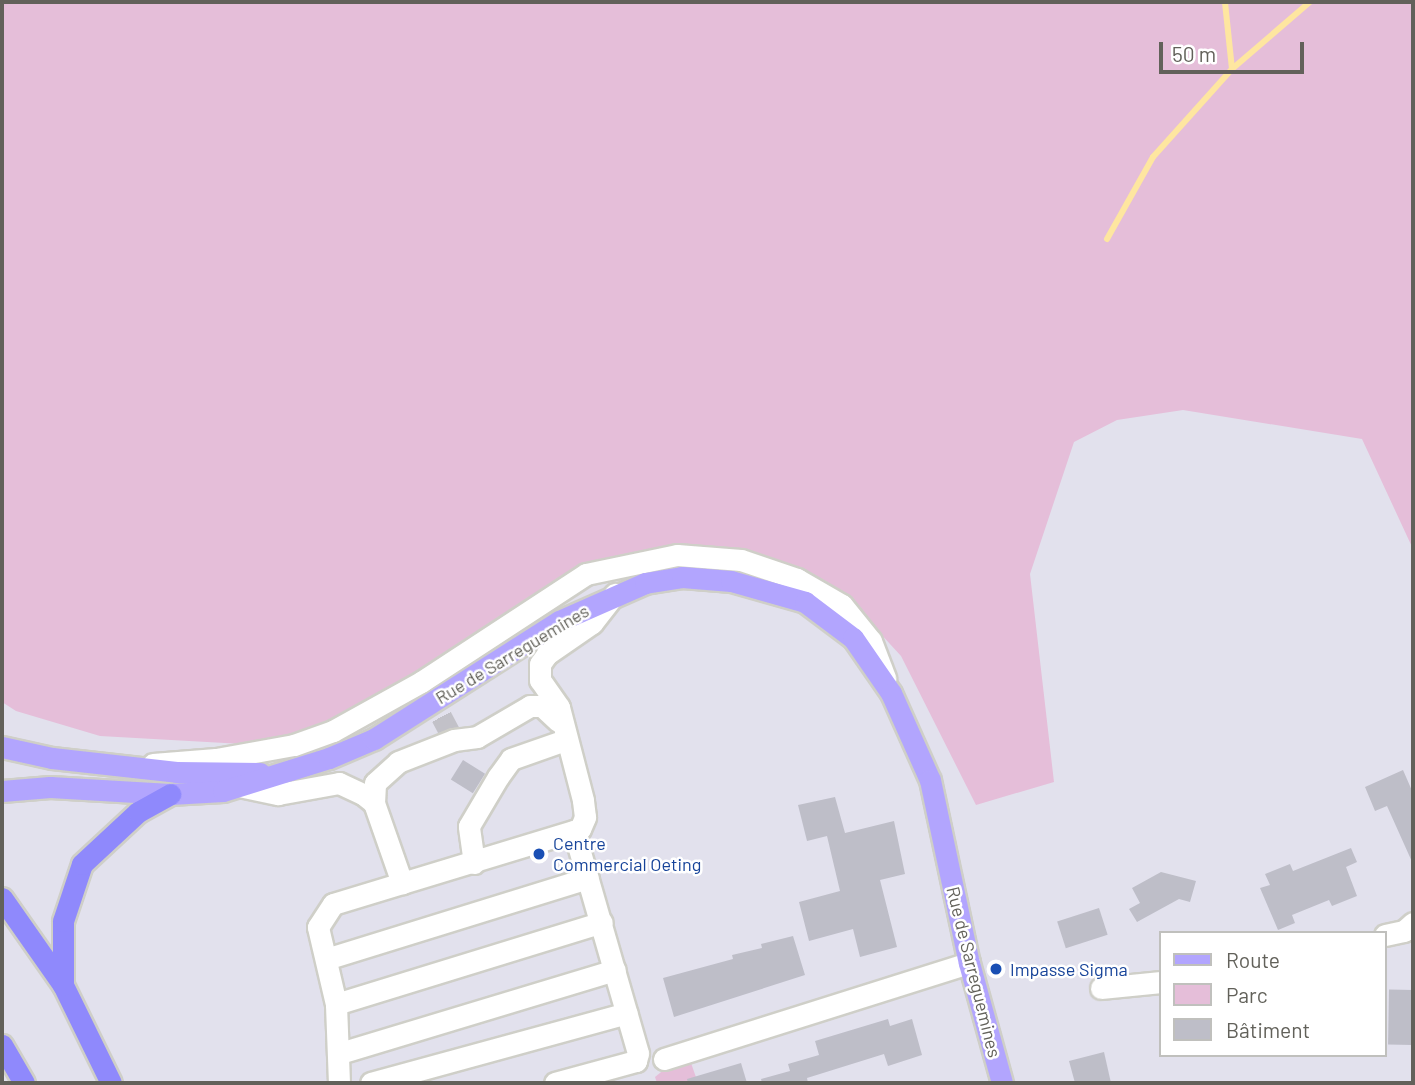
<!DOCTYPE html>
<html>
<head>
<meta charset="utf-8">
<style>
	body { margin:0 }
	#map { position:relative; width:1415px; height:1085px; overflow:hidden; background:#e2e1ed; font-family:Barlow,sans-serif }
	div>[style] { position:absolute }
	[style*='--x'] { left:calc(var(--x)*1px); top:calc(var(--y)*1px); width:calc(var(--w)*1px); rotate:calc(var(--a)*1deg) }
	.green>* { inset:0; background:#e5bed9 }
	.stream>* { height:6px; margin:-3px; padding:0 3px; transform-origin:3px; border-radius:3px; background:#fee6a0 }
	.building>* { inset:0; background:#bebec8; transform-origin:0 0 }
	.minor-tunnel>* { height:21px; margin-top:-10.5px; transform-origin:0; background:repeating-linear-gradient(90deg,#c2c1c8 0 21px,transparent 0 31px) }
	.roads { filter:drop-shadow(2px 0 #cfcfc8) drop-shadow(-2px 0 #cfcfc8) drop-shadow(0 2px #cfcfc8) drop-shadow(0 -2px #cfcfc8) }
	.minor>* { height:21px; margin:-10.5px; padding:0 10.5px; transform-origin:10.5px; border-radius:10.5px; background:#fff }
	.major>* { height:21px; margin:-10.5px; padding:0 10.5px; transform-origin:10.5px; border-radius:10.5px; background:#b2a5fe }
	.highway>* { height:21px; margin:-10.5px; padding:0 10.5px; transform-origin:10.5px; border-radius:10.5px; background:#8f89fc }
	.dots>* { width:19px; height:19px; translate:-50% -50%; box-sizing:border-box; border:4px solid #fff; border-radius:50% }
	span { translate:-50% -50%; white-space:nowrap; text-align:center; line-height:1.15; -webkit-text-stroke:5px #fff; paint-order:stroke }
	.street-label { font-size:18px; color:#62615a }
	.transit-label { font-size:18px; color:#164399 }
	.left { translate:0 -50%; text-align:left }
	.frame { position:absolute; inset:0; border:4px solid #62615a; pointer-events:none }
	.legend { position:absolute; left:1159px; top:931px; width:228px; height:126px; box-sizing:border-box; background:#fff; border:2px solid #c0c0bd; margin:0; padding:9px 12px; list-style:none; font-size:21px; color:#62615a }
	.legend li { display:flex; align-items:center; gap:14px; height:35px }
	.legend b { width:35px; border:2px solid #c0c0bd }
	.scale { position:absolute; left:1159px; top:42px; width:145px; height:32px; box-sizing:border-box; border:4px solid #62615a; border-top:0; padding-left:9px; font-size:21px; line-height:24px; white-space:nowrap; color:#62615a; -webkit-text-stroke:5px #fff; paint-order:stroke }
</style>
</head>
<body>
<div id="map">
	<div class="green">
		<div style="clip-path:polygon(2px 2px,1413px 2px,1413px 549px,1362px 439px,1183px 410px,1117px 420px,1074px 442px,1030px 574px,1054px 782px,976px 805px,901px 656px,857px 608px,786px 565px,636px 556px,348px 717px,261px 745px,100px 736px,16px 711px,2px 702px)"></div>
		<div style="clip-path:polygon(691px 1063px,698px 1083px,657px 1083px,655px 1077px,666px 1068px)"></div>
	</div>
	<div class="stream">
		<div style="--x:1232;--y:69;--w:103;--a:-40.7"></div>
		<div style="--x:1107;--y:239;--w:94;--a:-60.7"></div>
		<div style="--x:1153;--y:157;--w:118;--a:-48.1"></div>
		<div style="--x:1232;--y:69;--w:67;--a:-96"></div>
	</div>
	<div class="building">
		<div style="left:463px;top:760px;width:26px;height:23px;rotate:32deg"></div>
		<div style="clip-path:polygon(1403px 770px,1413px 793px,1413px 864px,1387px 806px,1375px 811px,1365px 787px)"></div>
		<div style="clip-path:polygon(835px 797px,845px 833px,894px 821px,905px 874px,880px 880px,897px 947px,860px 957px,853px 929px,809px 941px,799px 902px,840px 891px,827px 836px,807px 841px,798px 805px)"></div>
		<div style="clip-path:polygon(1351px 848px,1357px 862px,1346px 867px,1357px 896px,1332px 906px,1329px 900px,1292px 915px,1295px 923px,1278px 930px,1260px 888px,1270px 885px,1265px 874px,1290px 864px,1293px 871px)"></div>
		<div style="clip-path:polygon(1161px 872px,1196px 881px,1190px 902px,1179px 899px,1137px 922px,1129px 909px,1140px 903px,1132px 888px)"></div>
		<div style="left:1099px;top:908px;width:28px;height:44px;rotate:72deg"></div>
		<div style="clip-path:polygon(793px 936px,805px 975px,674px 1017px,663px 978px,733px 959px,732px 955px,762px 948px,761px 944px)"></div>
		<div style="left:1413px;top:990px;width:55px;height:24px;rotate:91deg"></div>
		<div style="clip-path:polygon(888px 1019px,890px 1026px,912px 1019px,922px 1055px,888px 1066px,884px 1054px,807px 1078px,808px 1083px,762px 1083px,761px 1079px,790px 1071px,788px 1064px,819px 1055px,815px 1041px)"></div>
		<div style="clip-path:polygon(1104px 1052px,1111px 1083px,1075px 1083px,1069px 1061px)"></div>
		<div style="clip-path:polygon(741px 1063px,747px 1083px,688px 1083px,687px 1079px)"></div>
	</div>
	<div class="minor-tunnel">
		<div style="--x:427;--y:689;--w:58;--a:62.1"></div>
	</div>
	<div class="roads">
		<div class="minor">
			<div style="--x:153;--y:764;--w:63;--a:-4.5"></div>
			<div style="--x:216;--y:759;--w:79;--a:-10.2"></div>
			<div style="--x:294;--y:745;--w:41;--a:-19.7"></div>
			<div style="--x:333;--y:731;--w:101;--a:-29.1"></div>
			<div style="--x:421;--y:682;--w:197;--a:-33.2"></div>
			<div style="--x:586;--y:574;--w:93;--a:-11.8"></div>
			<div style="--x:677;--y:555;--w:64;--a:4.5"></div>
			<div style="--x:741;--y:560;--w:59;--a:18.7"></div>
			<div style="--x:797;--y:579;--w:52;--a:30"></div>
			<div style="--x:842;--y:605;--w:46;--a:51.1"></div>
			<div style="--x:871;--y:641;--w:40;--a:69"></div>
			<div style="--x:239;--y:786;--w:40;--a:12"></div>
			<div style="--x:278;--y:794;--w:62;--a:-10.2"></div>
			<div style="--x:339;--y:783;--w:26;--a:25"></div>
			<div style="--x:363;--y:794;--w:14;--a:39"></div>
			<div style="--x:374;--y:803;--w:85;--a:70.7"></div>
			<div style="--x:374;--y:803;--w:20;--a:-87"></div>
			<div style="--x:375;--y:783;--w:31;--a:-42"></div>
			<div style="--x:398;--y:762;--w:60;--a:-21.4"></div>
			<div style="--x:454;--y:740;--w:23;--a:-7"></div>
			<div style="--x:477;--y:737;--w:61;--a:-30.3"></div>
			<div style="--x:530;--y:706;--w:12;--a:0"></div>
			<div style="--x:542;--y:706;--w:22;--a:43"></div>
			<div style="--x:474;--y:863;--w:37;--a:-98"></div>
			<div style="--x:469;--y:826;--w:57;--a:-59.4"></div>
			<div style="--x:498;--y:777;--w:22;--a:-54"></div>
			<div style="--x:511;--y:759;--w:57;--a:-19.4"></div>
			<div style="--x:1385;--y:935;--w:19;--a:-12"></div>
			<div style="--x:1404;--y:931;--w:12;--a:-42"></div>
			<div style="--x:326;--y:959;--w:274;--a:-17.2"></div>
			<div style="--x:1101;--y:988;--w:60;--a:-5.7"></div>
			<div style="--x:336;--y:1004;--w:278;--a:-17.1"></div>
			<div style="--x:340;--y:1053;--w:287;--a:-16.8"></div>
			<div style="--x:664;--y:1059;--w:320;--a:-17.5"></div>
			<div style="--x:339;--y:1083;--w:79;--a:-92.2"></div>
			<div style="--x:336;--y:1004;--w:79;--a:-103.2"></div>
			<div style="--x:318;--y:927;--w:27;--a:-57"></div>
			<div style="--x:333;--y:904;--w:258;--a:-16.9"></div>
			<div style="--x:580;--y:829;--w:13;--a:-67"></div>
			<div style="--x:585;--y:817;--w:17;--a:-97"></div>
			<div style="--x:583;--y:800;--w:96;--a:-104.5"></div>
			<div style="--x:559;--y:707;--w:33;--a:-125"></div>
			<div style="--x:540;--y:680;--w:16;--a:-90"></div>
			<div style="--x:540;--y:664;--w:12;--a:-55"></div>
			<div style="--x:547;--y:654;--w:55;--a:-34.6"></div>
			<div style="--x:592;--y:623;--w:37;--a:-52"></div>
			<div style="--x:371;--y:1083;--w:265;--a:-15.3"></div>
			<div style="--x:555;--y:1083;--w:84;--a:-15.2"></div>
			<div style="--x:636;--y:1061;--w:8;--a:-76"></div>
			<div style="--x:638;--y:1053;--w:231;--a:-106.1"></div>
		</div>
		<div class="major">
			<div style="--x:2;--y:747;--w:51;--a:12.4"></div>
			<div style="--x:52;--y:758;--w:125;--a:6.4"></div>
			<div style="--x:176;--y:772;--w:84;--a:0.7"></div>
			<div style="--x:2;--y:791;--w:48;--a:-4.8"></div>
			<div style="--x:50;--y:787;--w:120;--a:3.3"></div>
			<div style="--x:170;--y:794;--w:53;--a:-3.2"></div>
			<div style="--x:223;--y:791;--w:111;--a:-17.3"></div>
			<div style="--x:329;--y:758;--w:49;--a:-22.9"></div>
			<div style="--x:374;--y:739;--w:219;--a:-32.5"></div>
			<div style="--x:559;--y:621;--w:94;--a:-23.8"></div>
			<div style="--x:645;--y:583;--w:37;--a:-9"></div>
			<div style="--x:682;--y:577;--w:49;--a:4.7"></div>
			<div style="--x:731;--y:581;--w:77;--a:15.8"></div>
			<div style="--x:805;--y:602;--w:60;--a:36.9"></div>
			<div style="--x:853;--y:638;--w:67;--a:55.4"></div>
			<div style="--x:891;--y:693;--w:95;--a:65.9"></div>
			<div style="--x:930;--y:780;--w:187;--a:78"></div>
			<div style="--x:969;--y:963;--w:124;--a:74.6"></div>
		</div>
		<div class="highway">
			<div style="--x:2;--y:898;--w:106;--a:55"></div>
			<div style="--x:63;--y:985;--w:109;--a:63.9"></div>
			<div style="--x:63;--y:985;--w:64;--a:-90"></div>
			<div style="--x:63;--y:921;--w:60;--a:-71.6"></div>
			<div style="--x:82;--y:864;--w:76;--a:-42.9"></div>
			<div style="--x:138;--y:812;--w:37;--a:-29"></div>
			<div style="--x:2;--y:1045;--w:44;--a:59.9"></div>
		</div>
	</div>
	<div class="dots">
		<div style="left:539px;top:854px;background:#1a4fb4"></div>
		<div style="left:996px;top:969px;background:#1a4fb4"></div>
	</div>
	<div class="street-label">
		<span style="left:512px;top:654px;rotate:-31deg">Rue de Sarreguemines</span>
		<span style="left:974px;top:972px;rotate:76deg">Rue de Sarreguemines</span>
	</div>
	<div class="transit-label">
		<span class="left" style="left:553px;top:854px">Centre<br>Commercial Oeting</span>
		<span class="left" style="left:1010px;top:969px">Impasse Sigma</span>
	</div>
	<div class="frame"></div>
	<ul class="legend">
	<li><b style="height:9px;background:#b2a5fe"></b>Route</li>
	<li><b style="height:19px;background:#e5bed9"></b>Parc</li>
	<li><b style="height:19px;background:#bebec8"></b>Bâtiment</li>
	</ul>
	<div class="scale">50 m</div>
</div>
</body>
</html>
